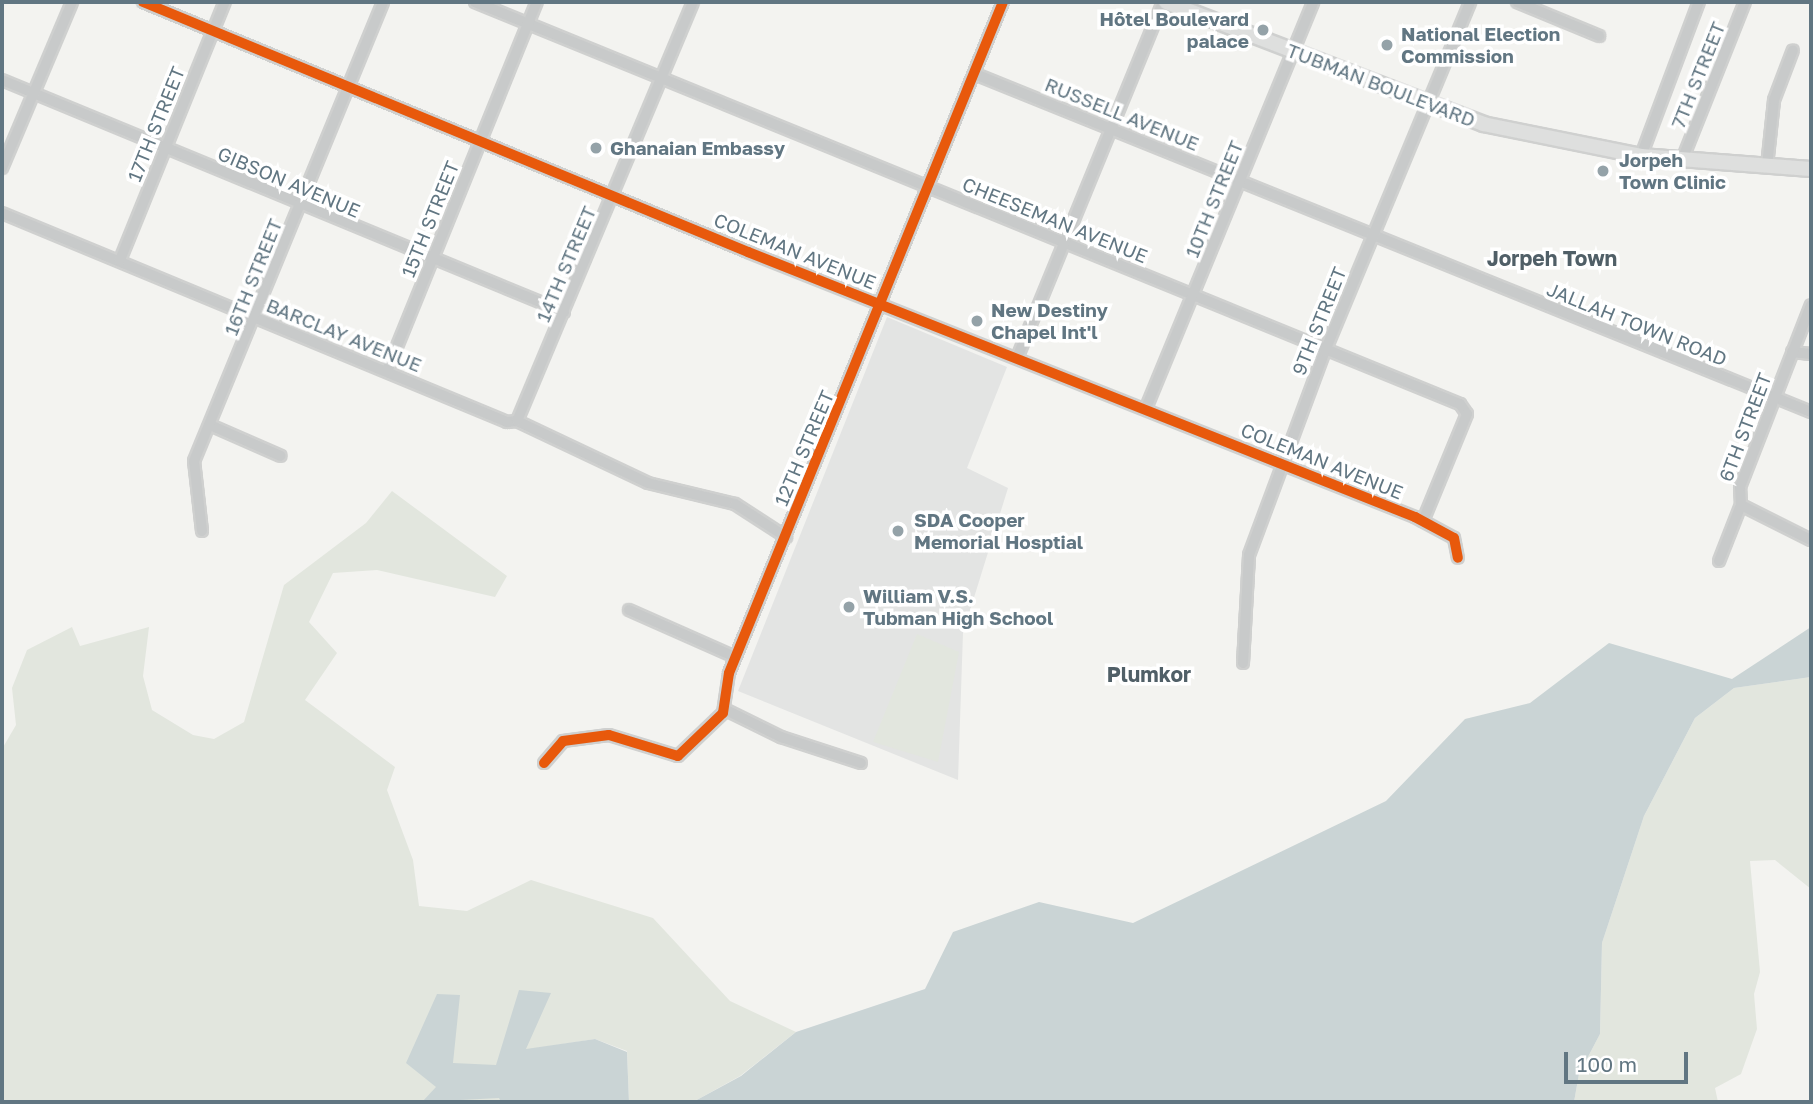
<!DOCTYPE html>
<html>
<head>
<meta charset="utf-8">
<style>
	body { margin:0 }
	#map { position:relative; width:1813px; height:1104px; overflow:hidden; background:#f3f3f0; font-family:"Golos Text",sans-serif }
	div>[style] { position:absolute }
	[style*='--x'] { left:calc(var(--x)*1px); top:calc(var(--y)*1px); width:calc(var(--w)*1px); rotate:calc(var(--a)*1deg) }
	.built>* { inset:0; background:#e3e4e3 }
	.green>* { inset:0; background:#e2e6de }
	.water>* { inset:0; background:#cad4d5 }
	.roads { filter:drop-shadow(2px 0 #cfd0cf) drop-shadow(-2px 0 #cfd0cf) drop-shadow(0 2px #cfd0cf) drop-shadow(0 -2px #cfd0cf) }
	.minor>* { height:10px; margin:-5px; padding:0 5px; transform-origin:5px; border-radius:5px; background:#c8caca }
	.highway>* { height:14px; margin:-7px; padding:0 7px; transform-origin:7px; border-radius:7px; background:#dedfde }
	.cycleway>* { height:10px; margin:-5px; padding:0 5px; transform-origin:5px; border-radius:5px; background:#e8590c }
	.dots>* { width:19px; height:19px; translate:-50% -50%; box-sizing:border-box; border:4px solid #fff; border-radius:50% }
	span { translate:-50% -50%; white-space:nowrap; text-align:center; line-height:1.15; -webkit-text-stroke:7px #fff; paint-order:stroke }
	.poi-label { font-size:19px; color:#617682; font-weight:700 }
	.right { translate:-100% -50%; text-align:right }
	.left { translate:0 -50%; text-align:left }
	.street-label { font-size:19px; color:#617682 }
	.neighbourhood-label { font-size:21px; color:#505f67; font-weight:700 }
	.frame { position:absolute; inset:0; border:4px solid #617682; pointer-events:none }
	.scale { position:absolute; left:1564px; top:1052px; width:124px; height:32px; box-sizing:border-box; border:4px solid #617682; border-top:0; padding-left:9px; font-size:21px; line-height:24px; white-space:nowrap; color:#617682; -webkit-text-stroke:5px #fff; paint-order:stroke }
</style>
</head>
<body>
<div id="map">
	<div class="built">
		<div style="clip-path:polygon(887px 317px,1007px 367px,967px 468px,1008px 488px,963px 633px,958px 780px,738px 691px)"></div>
	</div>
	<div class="green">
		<div style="clip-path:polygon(392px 491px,507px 576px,495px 597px,377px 570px,333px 573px,309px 622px,337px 653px,305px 700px,395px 767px,387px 790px,413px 860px,419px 906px,467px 911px,531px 880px,653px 918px,730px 1001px,796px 1032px,740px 1076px,693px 1102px,629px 1102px,627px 1051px,595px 1039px,525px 1050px,501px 1102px,2px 1102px,2px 749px,16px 725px,12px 688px,27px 650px,72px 627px,80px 646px,149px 627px,143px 676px,152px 710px,193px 735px,214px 739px,244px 722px,284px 585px,366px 523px)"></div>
		<div style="clip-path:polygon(917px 634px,959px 652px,938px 762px,873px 742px)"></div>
		<div style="clip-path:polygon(1811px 677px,1811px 889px,1775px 860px,1750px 861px,1760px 972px,1754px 994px,1757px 1029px,1741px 1074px,1715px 1088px,1718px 1102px,1574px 1102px,1579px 1074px,1600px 1034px,1602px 943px,1644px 816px,1695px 718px,1734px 688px)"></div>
	</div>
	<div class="water">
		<div style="clip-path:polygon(1811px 627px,1811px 677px,1734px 688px,1695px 718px,1644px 816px,1602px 943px,1600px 1034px,1579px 1074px,1574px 1102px,693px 1102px,741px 1076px,796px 1032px,925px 989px,953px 932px,1039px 902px,1133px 923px,1386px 801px,1465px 719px,1530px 703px,1609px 643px,1732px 679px)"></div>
		<div style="clip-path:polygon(519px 990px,551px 993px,526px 1049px,595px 1039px,627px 1052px,629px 1102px,501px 1102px,499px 1098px,422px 1102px,436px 1087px,406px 1063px,437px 994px,460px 995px,453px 1063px,496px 1065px)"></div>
	</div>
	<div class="roads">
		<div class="minor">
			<div style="--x:143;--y:2;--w:655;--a:22.45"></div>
			<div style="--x:748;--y:252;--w:718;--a:21.67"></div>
			<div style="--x:1415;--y:517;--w:44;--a:28.3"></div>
			<div style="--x:1454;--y:538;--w:20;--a:79"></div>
			<div style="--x:475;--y:2;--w:1064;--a:22.2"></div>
			<div style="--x:1460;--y:404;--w:12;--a:55"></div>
			<div style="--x:1467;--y:414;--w:116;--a:112.4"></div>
			<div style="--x:1517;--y:2;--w:89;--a:22.5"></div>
			<div style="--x:975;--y:74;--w:902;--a:22.01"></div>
			<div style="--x:2;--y:80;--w:608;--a:22.43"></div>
			<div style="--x:1641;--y:156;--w:165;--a:-69.4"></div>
			<div style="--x:1682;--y:160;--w:170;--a:-68.3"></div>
			<div style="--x:1767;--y:166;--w:66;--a:-83.9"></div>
			<div style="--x:1774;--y:100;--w:53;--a:-69.2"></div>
			<div style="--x:2;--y:168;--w:180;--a:-67.1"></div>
			<div style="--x:2;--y:213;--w:547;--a:22.48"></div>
			<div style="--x:507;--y:422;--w:10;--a:-6"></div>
			<div style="--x:517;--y:421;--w:145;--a:25.3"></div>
			<div style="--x:648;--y:483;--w:89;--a:13.6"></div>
			<div style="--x:735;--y:504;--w:61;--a:32.9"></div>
			<div style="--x:120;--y:260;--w:279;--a:-67.9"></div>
			<div style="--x:1792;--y:352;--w:19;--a:6"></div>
			<div style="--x:1017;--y:358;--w:385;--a:-67.7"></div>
			<div style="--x:387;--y:371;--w:398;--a:-67.9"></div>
			<div style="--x:1146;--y:408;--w:439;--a:-67.6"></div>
			<div style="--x:517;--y:421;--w:454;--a:-67.2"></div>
			<div style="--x:210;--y:425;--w:77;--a:23.6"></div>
			<div style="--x:1741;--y:505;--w:78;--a:26.6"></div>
			<div style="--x:202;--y:531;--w:70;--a:-96.5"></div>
			<div style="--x:194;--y:461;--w:496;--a:-67.6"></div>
			<div style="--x:1719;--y:561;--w:60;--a:-68.6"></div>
			<div style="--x:1741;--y:505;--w:18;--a:-93"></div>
			<div style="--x:1740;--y:487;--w:195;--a:-68.7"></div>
			<div style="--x:629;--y:610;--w:116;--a:23.9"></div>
			<div style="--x:1243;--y:663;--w:108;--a:-86.8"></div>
			<div style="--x:1249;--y:555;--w:218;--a:-69.6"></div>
			<div style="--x:1325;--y:351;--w:378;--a:-67.4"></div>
			<div style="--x:724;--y:709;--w:64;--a:26.2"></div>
			<div style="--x:781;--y:737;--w:84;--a:18"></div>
			<div style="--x:544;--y:763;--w:29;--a:-49"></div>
			<div style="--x:563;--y:741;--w:46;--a:-7.4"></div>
			<div style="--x:609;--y:735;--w:72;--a:16.9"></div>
			<div style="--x:678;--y:756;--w:62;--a:-43.7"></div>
			<div style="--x:723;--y:713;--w:40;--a:-81.5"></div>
			<div style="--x:729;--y:673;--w:725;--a:-67.79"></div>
		</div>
		<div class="highway">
			<div style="--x:1166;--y:2;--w:340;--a:21"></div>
			<div style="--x:1483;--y:124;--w:161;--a:11.4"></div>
			<div style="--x:1641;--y:156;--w:170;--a:4.4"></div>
		</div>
	</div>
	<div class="cycleway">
		<div style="--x:143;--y:2;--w:655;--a:22.45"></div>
		<div style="--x:748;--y:252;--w:718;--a:21.67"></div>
		<div style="--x:1415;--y:517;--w:44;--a:28.3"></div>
		<div style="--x:1454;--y:538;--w:20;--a:79"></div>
		<div style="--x:544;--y:763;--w:29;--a:-49"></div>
		<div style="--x:563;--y:741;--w:46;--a:-7.4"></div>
		<div style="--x:609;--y:735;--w:72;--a:16.9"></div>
		<div style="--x:678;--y:756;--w:62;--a:-43.7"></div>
		<div style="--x:723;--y:713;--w:40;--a:-81.5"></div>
		<div style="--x:729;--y:673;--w:725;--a:-67.79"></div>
	</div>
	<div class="dots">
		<div style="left:1263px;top:30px;background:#94a2a8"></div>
		<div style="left:1387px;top:45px;background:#94a2a8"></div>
		<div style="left:596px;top:148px;background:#94a2a8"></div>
		<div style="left:1603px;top:171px;background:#94a2a8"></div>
		<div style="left:977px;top:321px;background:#94a2a8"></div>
		<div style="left:898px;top:531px;background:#94a2a8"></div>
		<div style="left:849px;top:607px;background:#94a2a8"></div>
	</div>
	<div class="poi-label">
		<span class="right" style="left:1249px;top:30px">Hôtel Boulevard<br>palace</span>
		<span class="left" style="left:1401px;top:45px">National Election<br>Commission</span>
		<span class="left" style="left:610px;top:148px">Ghanaian Embassy</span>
		<span class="left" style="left:1619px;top:171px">Jorpeh<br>Town Clinic</span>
		<span class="left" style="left:991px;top:321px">New Destiny<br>Chapel Int'l</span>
		<span class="left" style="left:914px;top:531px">SDA Cooper<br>Memorial Hosptial</span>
		<span class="left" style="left:863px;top:607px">William V.S.<br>Tubman High School</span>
	</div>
	<div class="street-label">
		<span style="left:1698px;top:75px;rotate:-68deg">7TH STREET</span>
		<span style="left:1381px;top:85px;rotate:21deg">TUBMAN BOULEVARD</span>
		<span style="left:1122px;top:114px;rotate:22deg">RUSSELL AVENUE</span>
		<span style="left:156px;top:124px;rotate:-68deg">17TH STREET</span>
		<span style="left:289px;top:182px;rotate:23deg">GIBSON AVENUE</span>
		<span style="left:1214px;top:199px;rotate:-68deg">10TH STREET</span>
		<span style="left:430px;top:219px;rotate:-68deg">15TH STREET</span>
		<span style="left:1055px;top:220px;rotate:22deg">CHEESEMAN AVENUE</span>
		<span style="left:795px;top:251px;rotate:22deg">COLEMAN AVENUE</span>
		<span style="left:566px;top:264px;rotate:-67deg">14TH STREET</span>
		<span style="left:253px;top:277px;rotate:-68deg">16TH STREET</span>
		<span style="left:1319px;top:321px;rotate:-68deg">9TH STREET</span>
		<span style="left:1637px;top:324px;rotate:22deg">JALLAH TOWN ROAD</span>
		<span style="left:344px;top:335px;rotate:22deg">BARCLAY AVENUE</span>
		<span style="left:1745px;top:427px;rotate:-69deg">6TH STREET</span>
		<span style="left:804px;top:448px;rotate:-67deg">12TH STREET</span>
		<span style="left:1322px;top:461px;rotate:22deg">COLEMAN AVENUE</span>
	</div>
	<div class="neighbourhood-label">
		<span style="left:1552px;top:258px">Jorpeh Town</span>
		<span style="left:1149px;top:674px">Plumkor</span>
	</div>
	<div class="frame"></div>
	<div class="scale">100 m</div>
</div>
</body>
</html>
